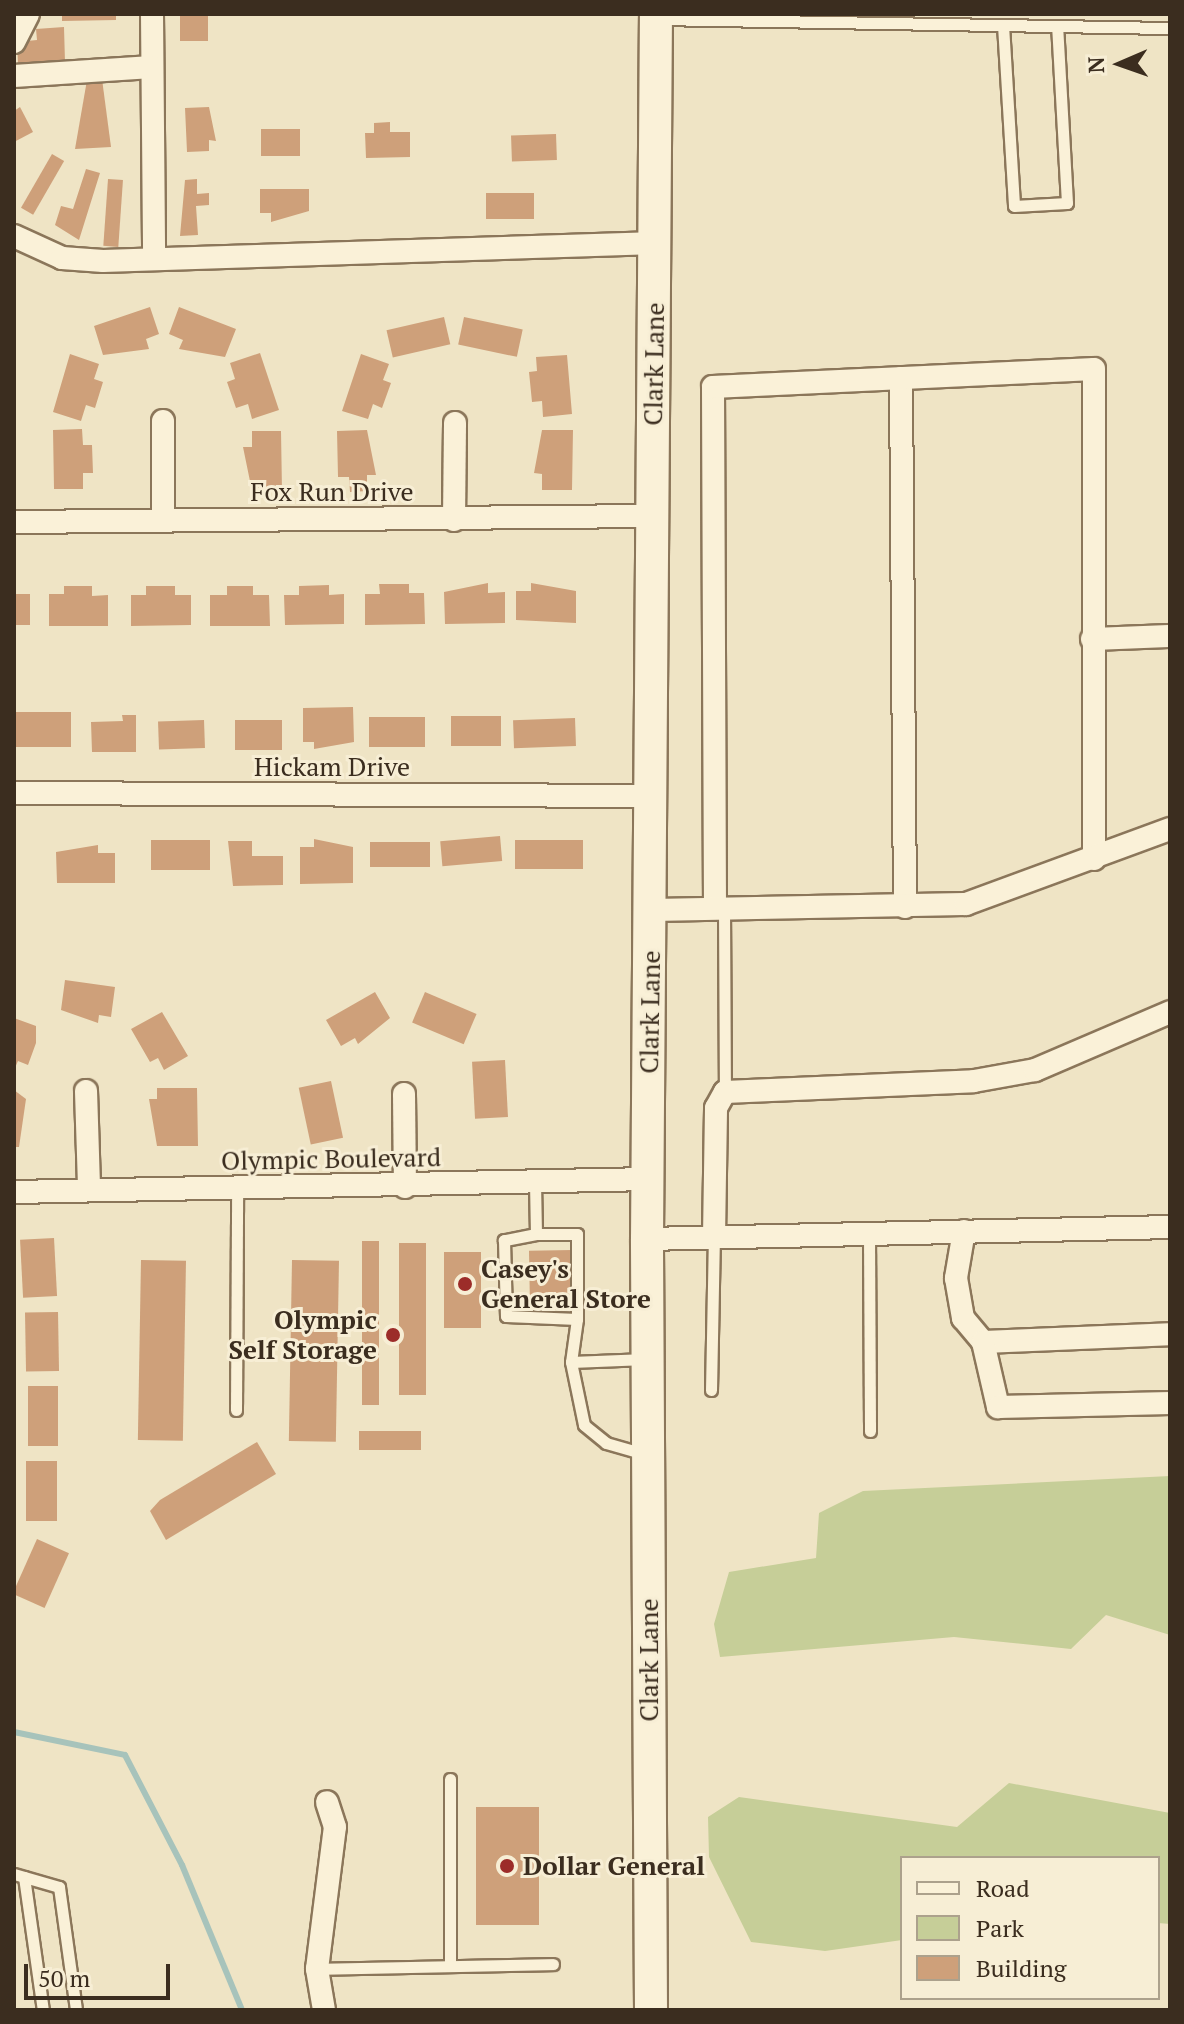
<!DOCTYPE html>
<html>
<head>
<meta charset="utf-8">
<style>
	body { margin:0 }
	#map { position:relative; width:1184px; height:2024px; overflow:hidden; background:#efe4c5; font-family:"PT Serif",serif }
	div>[style] { position:absolute }
	[style*='--x'] { left:calc(var(--x)*1px); top:calc(var(--y)*1px); width:calc(var(--w)*1px); rotate:calc(var(--a)*1deg) }
	.green>* { inset:0; background:#c6ce98 }
	.stream>* { height:6px; margin:-3px; padding:0 3px; transform-origin:3px; border-radius:3px; background:#a7c3bb }
	.building>* { inset:0; background:#cea07a; transform-origin:0 0 }
	.roads { filter:drop-shadow(2px 0 #8b765a) drop-shadow(-2px 0 #8b765a) drop-shadow(0 2px #8b765a) drop-shadow(0 -2px #8b765a) }
	.service>* { height:11px; margin:-5.5px; padding:0 5.5px; transform-origin:5.5px; border-radius:5.5px; background:#faf1d8 }
	.minor>* { height:22px; margin:-11px; padding:0 11px; transform-origin:11px; border-radius:11px; background:#faf1d8 }
	.secondary>* { height:32px; margin:-16px; padding:0 16px; transform-origin:16px; border-radius:16px; background:#faf1d8 }
	.dots>* { width:22px; height:22px; translate:-50% -50%; box-sizing:border-box; border:4px solid #f7eed5; border-radius:50% }
	span { translate:-50% -50%; white-space:nowrap; text-align:center; line-height:1.15; -webkit-text-stroke:6px #f7eed5; paint-order:stroke }
	.street-label { font-size:26px; color:#3b2d1f }
	.poi-label { font-size:26px; color:#3b2d1f; font-weight:700 }
	.left { translate:0 -50%; text-align:left }
	.right { translate:-100% -50%; text-align:right }
	.frame { position:absolute; inset:0; border:16px solid #3b2d1f; pointer-events:none }
	.legend { position:absolute; left:900px; top:1856px; width:260px; height:144px; box-sizing:border-box; background:#f7eed5; border:2px solid #aca18c; margin:0; padding:10px 14px; list-style:none; font-size:24px; color:#3b2d1f }
	.legend li { display:flex; align-items:center; gap:16px; height:40px }
	.legend b { width:40px; border:2px solid #aca18c }
	.north { position:absolute; left:1080px; top:24px; width:80px; height:80px; -webkit-text-stroke:6px #f7eed5; paint-order:stroke; rotate:268deg; font-size:22px; font-weight:700; line-height:32px; text-align:center; color:#3b2d1f }
	.north::after { content:''; display:block; margin:auto; width:28px; height:36px; background:#3b2d1f; clip-path:polygon(50% 0,100% 100%,50% 72%,0 100%) }
	.scale { position:absolute; left:24px; top:1964px; width:146px; height:36px; box-sizing:border-box; border:4px solid #3b2d1f; border-top:0; padding-left:10px; font-size:24px; line-height:28px; white-space:nowrap; color:#3b2d1f; -webkit-text-stroke:6px #f7eed5; paint-order:stroke }
</style>
</head>
<body>
<div id="map">
	<div class="green">
		<div style="clip-path:polygon(1170px 1476px,1170px 1635px,1106px 1615px,1071px 1649px,954px 1637px,720px 1657px,714px 1624px,729px 1572px,816px 1558px,819px 1513px,863px 1491px)"></div>
		<div style="clip-path:polygon(1009px 1783px,1170px 1813px,1170px 1924px,1158px 1923px,1158px 1858px,902px 1858px,902px 1940px,825px 1951px,751px 1942px,709px 1857px,708px 1817px,739px 1797px,957px 1827px)"></div>
	</div>
	<div class="stream">
		<div style="--x:14;--y:1732;--w:113;--a:11.7"></div>
		<div style="--x:125;--y:1755;--w:124;--a:62.6"></div>
		<div style="--x:182;--y:1865;--w:157;--a:67.5"></div>
	</div>
	<div class="building">
		<div style="clip-path:polygon(62px 14px,116px 14px,116px 20px,62px 21px)"></div>
		<div style="left:180px;top:14px;width:28px;height:27px"></div>
		<div style="clip-path:polygon(64px 27px,65px 62px,18px 65px,17px 42px,37px 40px,36px 29px)"></div>
		<div style="clip-path:polygon(102px 79px,111px 147px,75px 149px,87px 80px)"></div>
		<div style="clip-path:polygon(20px 107px,33px 132px,14px 142px,14px 111px)"></div>
		<div style="clip-path:polygon(209px 107px,216px 141px,209px 140px,209px 151px,187px 152px,185px 108px)"></div>
		<div style="clip-path:polygon(390px 122px,390px 132px,410px 132px,410px 157px,366px 158px,365px 133px,374px 133px,374px 123px)"></div>
		<div style="left:300px;top:129px;width:27px;height:39px;rotate:90deg"></div>
		<div style="left:556px;top:134px;width:26px;height:45px;rotate:88deg"></div>
		<div style="left:52px;top:154px;width:14px;height:62px;rotate:30deg"></div>
		<div style="clip-path:polygon(86px 169px,100px 173px,79px 240px,55px 225px,61px 206px,73px 209px)"></div>
		<div style="left:108px;top:179px;width:15px;height:67px;rotate:4deg"></div>
		<div style="clip-path:polygon(197px 179px,197px 194px,209px 193px,209px 205px,196px 206px,198px 235px,180px 236px,185px 180px)"></div>
		<div style="clip-path:polygon(260px 189px,309px 189px,309px 211px,271px 222px,271px 213px,260px 213px)"></div>
		<div style="left:486px;top:193px;width:48px;height:26px"></div>
		<div style="clip-path:polygon(150px 307px,159px 334px,146px 339px,149px 349px,103px 355px,94px 326px)"></div>
		<div style="clip-path:polygon(179px 307px,236px 329px,225px 357px,179px 349px,183px 340px,169px 334px)"></div>
		<div style="left:444px;top:317px;width:28px;height:59px;rotate:77deg"></div>
		<div style="left:464px;top:317px;width:60px;height:28px;rotate:12deg"></div>
		<div style="clip-path:polygon(260px 353px,279px 410px,252px 419px,248px 404px,236px 408px,227px 382px,235px 379px,230px 363px)"></div>
		<div style="clip-path:polygon(70px 354px,99px 364px,94px 379px,103px 382px,95px 408px,86px 405px,81px 421px,53px 412px)"></div>
		<div style="clip-path:polygon(361px 354px,389px 364px,383px 380px,391px 383px,382px 408px,373px 404px,368px 419px,342px 411px)"></div>
		<div style="clip-path:polygon(567px 355px,572px 414px,543px 417px,542px 401px,532px 402px,529px 372px,537px 371px,536px 357px)"></div>
		<div style="clip-path:polygon(82px 429px,83px 445px,92px 445px,93px 473px,83px 473px,83px 489px,54px 489px,53px 430px)"></div>
		<div style="clip-path:polygon(367px 430px,376px 475px,367px 475px,367px 491px,350px 492px,349px 477px,338px 477px,337px 431px)"></div>
		<div style="clip-path:polygon(542px 430px,573px 430px,572px 490px,542px 490px,542px 474px,534px 473px)"></div>
		<div style="clip-path:polygon(252px 431px,281px 431px,282px 491px,252px 491px,243px 447px,252px 447px)"></div>
		<div style="clip-path:polygon(488px 583px,488px 593px,505px 592px,505px 623px,445px 624px,444px 592px)"></div>
		<div style="clip-path:polygon(531px 583px,576px 591px,576px 623px,516px 620px,516px 591px,531px 591px)"></div>
		<div style="clip-path:polygon(379px 584px,409px 584px,409px 593px,424px 593px,425px 624px,365px 625px,365px 594px,380px 594px)"></div>
		<div style="clip-path:polygon(329px 585px,329px 595px,344px 594px,344px 624px,285px 625px,284px 595px,299px 595px,299px 586px)"></div>
		<div style="clip-path:polygon(64px 586px,92px 586px,92px 596px,108px 595px,108px 626px,49px 626px,49px 594px,64px 594px)"></div>
		<div style="clip-path:polygon(146px 586px,175px 586px,175px 595px,191px 595px,191px 625px,131px 626px,131px 595px,146px 595px)"></div>
		<div style="clip-path:polygon(227px 586px,253px 586px,253px 595px,269px 595px,270px 626px,210px 626px,210px 595px,227px 595px)"></div>
		<div style="left:30px;top:594px;width:31px;height:16px;rotate:90deg"></div>
		<div style="clip-path:polygon(353px 707px,354px 742px,314px 749px,314px 742px,303px 742px,303px 708px)"></div>
		<div style="left:71px;top:712px;width:35px;height:57px;rotate:90deg"></div>
		<div style="clip-path:polygon(122px 715px,136px 715px,136px 752px,92px 752px,91px 722px,123px 721px)"></div>
		<div style="left:501px;top:716px;width:30px;height:50px;rotate:90deg"></div>
		<div style="left:425px;top:717px;width:30px;height:56px;rotate:90deg"></div>
		<div style="left:575px;top:718px;width:28px;height:62px;rotate:88deg"></div>
		<div style="left:204px;top:720px;width:28px;height:46px;rotate:88deg"></div>
		<div style="left:235px;top:720px;width:47px;height:30px"></div>
		<div style="left:500px;top:836px;width:25px;height:60px;rotate:85deg"></div>
		<div style="clip-path:polygon(314px 839px,353px 847px,353px 883px,300px 884px,300px 847px,314px 847px)"></div>
		<div style="left:210px;top:840px;width:30px;height:59px;rotate:90deg"></div>
		<div style="left:583px;top:840px;width:29px;height:68px;rotate:90deg"></div>
		<div style="clip-path:polygon(228px 841px,252px 841px,252px 856px,283px 856px,283px 885px,233px 886px)"></div>
		<div style="left:430px;top:842px;width:25px;height:60px;rotate:90deg"></div>
		<div style="clip-path:polygon(98px 845px,98px 853px,115px 853px,115px 883px,57px 883px,56px 852px)"></div>
		<div style="clip-path:polygon(65px 980px,115px 987px,111px 1017px,99px 1015px,98px 1023px,61px 1010px)"></div>
		<div style="clip-path:polygon(375px 992px,390px 1018px,358px 1044px,355px 1038px,341px 1046px,326px 1020px)"></div>
		<div style="left:425px;top:992px;width:56px;height:33px;rotate:23deg"></div>
		<div style="clip-path:polygon(162px 1012px,188px 1056px,164px 1070px,158px 1058px,150px 1062px,131px 1029px)"></div>
		<div style="clip-path:polygon(14px 1018px,36px 1026px,36px 1043px,28px 1065px,18px 1061px,14px 1070px)"></div>
		<div style="left:505px;top:1060px;width:57px;height:33px;rotate:87deg"></div>
		<div style="left:331px;top:1081px;width:58px;height:33px;rotate:78deg"></div>
		<div style="clip-path:polygon(157px 1088px,197px 1088px,198px 1146px,157px 1146px,149px 1099px,157px 1099px)"></div>
		<div style="clip-path:polygon(14px 1090px,26px 1099px,19px 1147px,14px 1147px)"></div>
		<div style="left:54px;top:1238px;width:58px;height:34px;rotate:87deg"></div>
		<div style="left:362px;top:1241px;width:17px;height:164px"></div>
		<div style="left:399px;top:1243px;width:27px;height:152px"></div>
		<div style="left:572px;top:1250px;width:59px;height:43px;rotate:89deg"></div>
		<div style="left:481px;top:1252px;width:76px;height:37px;rotate:90deg"></div>
		<div style="left:141px;top:1260px;width:45px;height:180px;rotate:1deg"></div>
		<div style="left:292px;top:1260px;width:47px;height:181px;rotate:1deg"></div>
		<div style="left:58px;top:1312px;width:59px;height:33px;rotate:89deg"></div>
		<div style="left:28px;top:1386px;width:30px;height:60px"></div>
		<div style="left:359px;top:1431px;width:62px;height:19px"></div>
		<div style="clip-path:polygon(257px 1442px,276px 1474px,166px 1540px,150px 1511px,160px 1500px)"></div>
		<div style="left:26px;top:1461px;width:31px;height:60px"></div>
		<div style="left:37px;top:1539px;width:35px;height:60px;rotate:24deg"></div>
		<div style="left:476px;top:1807px;width:63px;height:118px"></div>
	</div>
	<div class="roads">
		<div class="service">
			<div style="--x:657;--y:19;--w:513;--a:1.01"></div>
			<div style="--x:1003;--y:25;--w:181;--a:86.5"></div>
			<div style="--x:1014;--y:206;--w:53;--a:-3.2"></div>
			<div style="--x:1067;--y:203;--w:177;--a:-93.2"></div>
			<div style="--x:724;--y:908;--w:184;--a:89.7"></div>
			<div style="--x:535;--y:1182;--w:52;--a:88.9"></div>
			<div style="--x:536;--y:1234;--w:33;--a:169"></div>
			<div style="--x:504;--y:1240;--w:76;--a:88.5"></div>
			<div style="--x:506;--y:1316;--w:71;--a:2.4"></div>
			<div style="--x:577;--y:1319;--w:43;--a:97.9"></div>
			<div style="--x:571;--y:1362;--w:75;--a:-2.3"></div>
			<div style="--x:536;--y:1234;--w:41;--a:0"></div>
			<div style="--x:577;--y:1234;--w:85;--a:90"></div>
			<div style="--x:869;--y:1234;--w:197;--a:89.7"></div>
			<div style="--x:571;--y:1362;--w:64;--a:78.3"></div>
			<div style="--x:584;--y:1425;--w:28;--a:39"></div>
			<div style="--x:606;--y:1443;--w:40;--a:16"></div>
			<div style="--x:711;--y:1390;--w:153;--a:-88.9"></div>
			<div style="--x:236;--y:1410;--w:222;--a:-89.7"></div>
			<div style="--x:14;--y:1874;--w:47;--a:16.1"></div>
			<div style="--x:59;--y:1887;--w:124;--a:82.1"></div>
			<div style="--x:24;--y:1877;--w:134;--a:81.9"></div>
			<div style="--x:450;--y:1965;--w:186;--a:-90"></div>
			<div style="--x:317;--y:1969;--w:236;--a:-1.2"></div>
		</div>
		<div class="minor">
			<div style="--x:152;--y:14;--w:245;--a:89.5"></div>
			<div style="--x:14;--y:42;--w:31;--a:-63"></div>
			<div style="--x:14;--y:76;--w:138;--a:-3.7"></div>
			<div style="--x:14;--y:236;--w:53;--a:24.6"></div>
			<div style="--x:62;--y:258;--w:41;--a:4.2"></div>
			<div style="--x:103;--y:261;--w:554;--a:-1.86"></div>
			<div style="--x:901;--y:378;--w:529;--a:89.57"></div>
			<div style="--x:163;--y:421;--w:99;--a:90"></div>
			<div style="--x:454;--y:520;--w:97;--a:-89.4"></div>
			<div style="--x:14;--y:522;--w:637;--a:-0.54"></div>
			<div style="--x:1092;--y:639;--w:78;--a:-2.2"></div>
			<div style="--x:14;--y:793;--w:636;--a:0.27"></div>
			<div style="--x:715;--y:908;--w:521;--a:-90.22"></div>
			<div style="--x:713;--y:387;--w:381;--a:-2.7"></div>
			<div style="--x:1094;--y:369;--w:490;--a:90"></div>
			<div style="--x:651;--y:910;--w:315;--a:-1.1"></div>
			<div style="--x:966;--y:904;--w:217;--a:-20.2"></div>
			<div style="--x:86;--y:1091;--w:98;--a:88.2"></div>
			<div style="--x:404;--y:1094;--w:93;--a:89.4"></div>
			<div style="--x:14;--y:1192;--w:635;--a:-1.17"></div>
			<div style="--x:964;--y:1231;--w:48;--a:99.7"></div>
			<div style="--x:956;--y:1278;--w:41;--a:80.1"></div>
			<div style="--x:963;--y:1318;--w:31;--a:50"></div>
			<div style="--x:983;--y:1342;--w:187;--a:-2.4"></div>
			<div style="--x:714;--y:1237;--w:129;--a:-89.1"></div>
			<div style="--x:716;--y:1108;--w:18;--a:-61"></div>
			<div style="--x:725;--y:1092;--w:249;--a:-2.5"></div>
			<div style="--x:974;--y:1081;--w:62;--a:-10.2"></div>
			<div style="--x:1035;--y:1070;--w:147;--a:-23.2"></div>
			<div style="--x:647;--y:1239;--w:523;--a:-1.31"></div>
			<div style="--x:983;--y:1342;--w:67;--a:77"></div>
			<div style="--x:998;--y:1407;--w:172;--a:-1.3"></div>
			<div style="--x:324;--y:2010;--w:42;--a:-99.7"></div>
			<div style="--x:317;--y:1969;--w:143;--a:-82.8"></div>
			<div style="--x:335;--y:1827;--w:26;--a:-108"></div>
		</div>
		<div class="secondary">
			<div style="--x:651;--y:2010;--w:771;--a:-90.3"></div>
			<div style="--x:647;--y:1239;--w:1225;--a:-89.58"></div>
		</div>
	</div>
	<div class="dots">
		<div style="left:465px;top:1284px;background:#9c2c29"></div>
		<div style="left:393px;top:1335px;background:#9c2c29"></div>
		<div style="left:507px;top:1866px;background:#9c2c29"></div>
	</div>
	<div class="street-label">
		<span style="left:654px;top:364px;rotate:-89deg">Clark Lane</span>
		<span style="left:332px;top:492px">Fox Run Drive</span>
		<span style="left:332px;top:767px">Hickam Drive</span>
		<span style="left:650px;top:1012px;rotate:-89deg">Clark Lane</span>
		<span style="left:331px;top:1159px;rotate:-1deg">Olympic Boulevard</span>
		<span style="left:649px;top:1660px;rotate:-90deg">Clark Lane</span>
	</div>
	<div class="poi-label">
		<span class="left" style="left:481px;top:1284px">Casey's<br>General Store</span>
		<span class="right" style="left:377px;top:1335px">Olympic<br>Self Storage</span>
		<span class="left" style="left:523px;top:1866px">Dollar General</span>
	</div>
	<div class="frame"></div>
	<ul class="legend">
	<li><b style="height:10px;background:#faf1d8"></b>Road</li>
	<li><b style="height:22px;background:#c6ce98"></b>Park</li>
	<li><b style="height:22px;background:#cea07a"></b>Building</li>
	</ul>
	<div class="north">N</div>
	<div class="scale">50 m</div>
</div>
</body>
</html>
